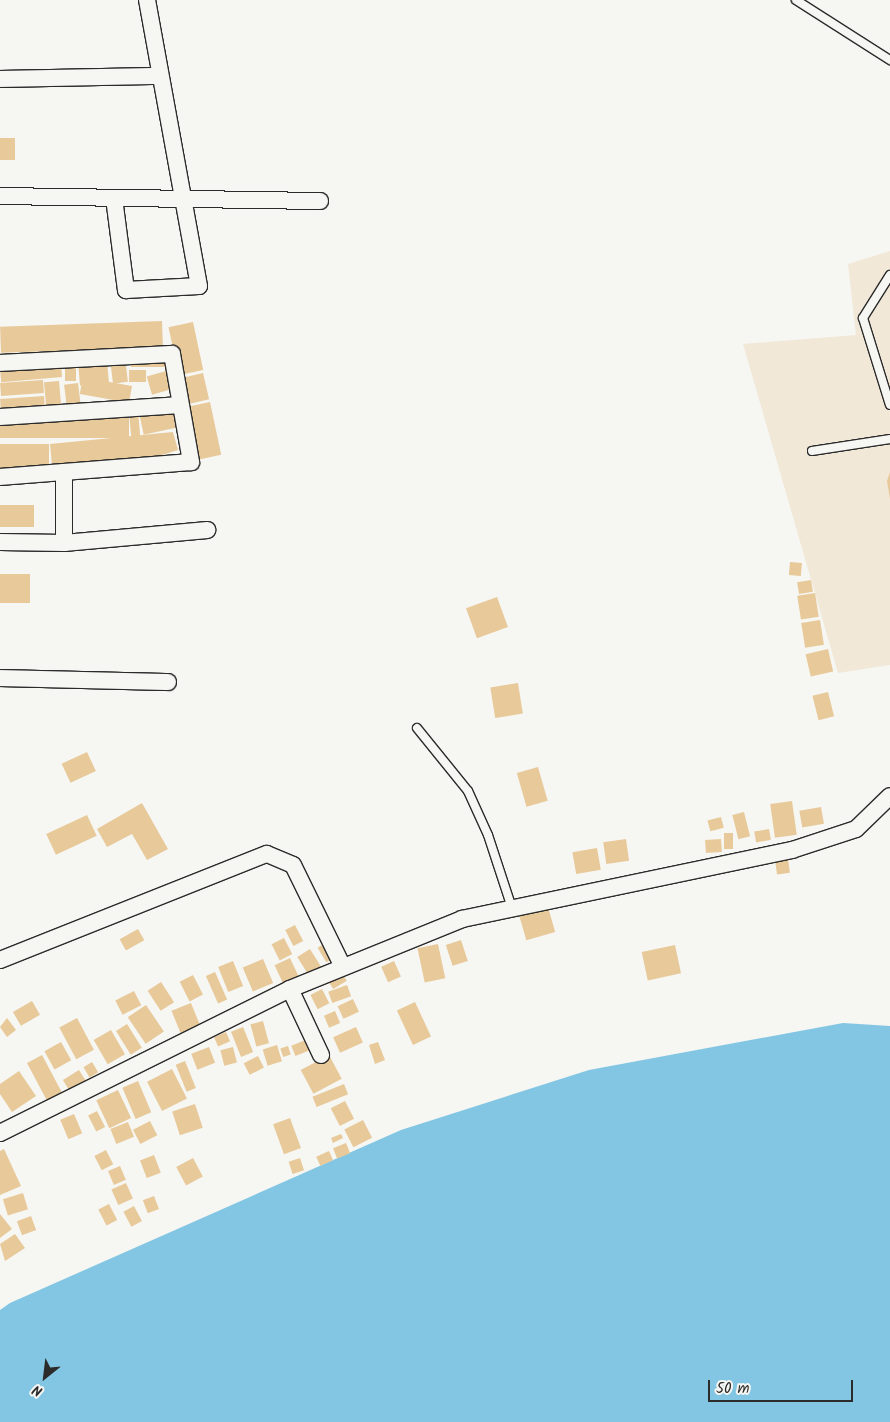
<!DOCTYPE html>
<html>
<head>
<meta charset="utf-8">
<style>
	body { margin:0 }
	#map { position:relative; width:890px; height:1422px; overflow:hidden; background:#f6f6f2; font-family:Kalam,sans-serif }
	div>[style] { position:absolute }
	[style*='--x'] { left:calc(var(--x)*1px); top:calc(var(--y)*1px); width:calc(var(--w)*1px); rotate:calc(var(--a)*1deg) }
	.built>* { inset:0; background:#f2e8d8 }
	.water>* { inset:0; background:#82c6e3 }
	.building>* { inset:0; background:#e8c99a; transform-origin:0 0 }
	.roads { filter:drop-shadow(1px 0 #2b2b2b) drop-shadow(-1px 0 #2b2b2b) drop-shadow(0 1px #2b2b2b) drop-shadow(0 -1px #2b2b2b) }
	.lane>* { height:8px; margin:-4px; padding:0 4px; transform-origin:4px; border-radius:4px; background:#f6f6f2 }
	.street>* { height:16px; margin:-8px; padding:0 8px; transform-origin:8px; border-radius:8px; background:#f6f6f2 }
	span { translate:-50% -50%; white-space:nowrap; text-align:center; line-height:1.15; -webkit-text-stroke:4px #f6f6f2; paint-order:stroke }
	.north { position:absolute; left:20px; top:1352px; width:50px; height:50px; -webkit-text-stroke:4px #f6f6f2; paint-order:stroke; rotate:209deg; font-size:14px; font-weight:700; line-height:20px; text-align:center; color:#2b2b2b }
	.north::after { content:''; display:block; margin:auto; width:18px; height:22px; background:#2b2b2b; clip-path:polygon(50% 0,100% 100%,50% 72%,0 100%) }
	.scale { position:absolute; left:708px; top:1380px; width:145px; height:22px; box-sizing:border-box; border:2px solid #2b2b2b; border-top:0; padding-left:6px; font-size:15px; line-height:18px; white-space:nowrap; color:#2b2b2b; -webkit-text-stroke:4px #f6f6f2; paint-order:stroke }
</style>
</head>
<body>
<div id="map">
	<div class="built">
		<div style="clip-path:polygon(890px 251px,890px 665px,838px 673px,743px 344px,856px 335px,848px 264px)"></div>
	</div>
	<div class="water">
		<div style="clip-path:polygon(843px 1023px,890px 1026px,890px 1422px,0 1422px,0 1310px,10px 1303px,401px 1130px,589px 1070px)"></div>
	</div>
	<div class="building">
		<div style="left:0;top:138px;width:15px;height:22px"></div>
		<div style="left:162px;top:321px;width:26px;height:162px;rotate:88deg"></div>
		<div style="left:193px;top:322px;width:49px;height:25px;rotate:78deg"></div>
		<div style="left:165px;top:357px;width:10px;height:34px;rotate:90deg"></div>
		<div style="left:125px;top:358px;width:24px;height:15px;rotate:83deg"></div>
		<div style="left:107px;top:361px;width:22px;height:29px;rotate:85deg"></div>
		<div style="left:65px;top:363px;width:11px;height:18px"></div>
		<div style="left:61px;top:365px;width:12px;height:61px;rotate:85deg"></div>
		<div style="left:146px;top:370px;width:12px;height:17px;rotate:90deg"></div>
		<div style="left:166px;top:371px;width:19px;height:20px;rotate:74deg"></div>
		<div style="left:203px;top:373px;width:27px;height:23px;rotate:77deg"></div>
		<div style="left:43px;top:380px;width:13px;height:43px;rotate:86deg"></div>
		<div style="left:59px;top:381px;width:24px;height:15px;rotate:85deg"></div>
		<div style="left:78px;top:383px;width:26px;height:14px;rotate:83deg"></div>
		<div style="left:132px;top:386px;width:17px;height:50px;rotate:100deg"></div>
		<div style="left:44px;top:396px;width:14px;height:44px;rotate:86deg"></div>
		<div style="left:210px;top:402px;width:54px;height:25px;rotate:78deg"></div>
		<div style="left:173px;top:409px;width:19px;height:34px;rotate:78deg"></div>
		<div style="left:138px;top:411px;width:25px;height:9px;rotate:85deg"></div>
		<div style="left:129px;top:418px;width:20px;height:129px;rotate:90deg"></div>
		<div style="clip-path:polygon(173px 432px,178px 450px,149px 459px,52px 465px,50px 444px)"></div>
		<div style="left:0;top:444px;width:49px;height:24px"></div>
		<div style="clip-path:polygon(890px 472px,890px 499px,887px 481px)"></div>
		<div style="left:34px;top:505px;width:22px;height:34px;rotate:90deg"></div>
		<div style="left:790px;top:562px;width:12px;height:13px;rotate:5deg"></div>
		<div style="left:0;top:574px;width:30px;height:29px"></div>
		<div style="left:811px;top:580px;width:12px;height:14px;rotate:81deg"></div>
		<div style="left:815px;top:593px;width:24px;height:18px;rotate:81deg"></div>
		<div style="left:497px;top:597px;width:32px;height:33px;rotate:70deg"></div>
		<div style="left:820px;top:620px;width:25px;height:19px;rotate:81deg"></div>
		<div style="left:828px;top:649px;width:23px;height:23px;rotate:77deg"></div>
		<div style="left:518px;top:683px;width:31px;height:28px;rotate:81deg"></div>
		<div style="left:828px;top:692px;width:25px;height:16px;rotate:76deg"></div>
		<div style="left:87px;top:752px;width:21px;height:28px;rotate:65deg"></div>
		<div style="left:538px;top:767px;width:35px;height:22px;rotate:74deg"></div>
		<div style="left:792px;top:801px;width:34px;height:22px;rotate:82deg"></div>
		<div style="clip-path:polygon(142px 803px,168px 849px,147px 860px,132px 834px,107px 847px,97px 829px)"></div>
		<div style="left:821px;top:807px;width:17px;height:22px;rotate:80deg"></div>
		<div style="left:744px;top:812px;width:25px;height:12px;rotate:76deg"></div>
		<div style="left:87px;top:815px;width:23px;height:45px;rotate:65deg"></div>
		<div style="left:721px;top:817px;width:11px;height:14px;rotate:75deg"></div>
		<div style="left:769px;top:829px;width:11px;height:15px;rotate:80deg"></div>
		<div style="left:724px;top:833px;width:9px;height:16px"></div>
		<div style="left:626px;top:839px;width:22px;height:23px;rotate:82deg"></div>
		<div style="left:721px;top:839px;width:13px;height:16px;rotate:86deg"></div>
		<div style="left:597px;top:848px;width:22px;height:25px;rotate:80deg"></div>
		<div style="left:787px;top:852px;width:21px;height:13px;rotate:82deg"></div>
		<div style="left:548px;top:907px;width:26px;height:30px;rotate:74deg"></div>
		<div style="left:295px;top:925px;width:18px;height:11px;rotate:63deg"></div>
		<div style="left:138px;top:929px;width:13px;height:21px;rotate:61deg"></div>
		<div style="left:284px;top:938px;width:18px;height:14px;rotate:63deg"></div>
		<div style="left:461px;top:940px;width:22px;height:16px;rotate:72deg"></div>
		<div style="left:327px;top:942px;width:17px;height:11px;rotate:59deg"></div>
		<div style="left:438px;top:944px;width:35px;height:21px;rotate:78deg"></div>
		<div style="left:675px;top:945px;width:29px;height:34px;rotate:78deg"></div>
		<div style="left:310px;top:949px;width:25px;height:15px;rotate:58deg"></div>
		<div style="left:290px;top:958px;width:23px;height:17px;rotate:65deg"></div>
		<div style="left:263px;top:959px;width:26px;height:22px;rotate:67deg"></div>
		<div style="left:233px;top:961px;width:27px;height:16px;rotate:68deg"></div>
		<div style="left:394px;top:961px;width:17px;height:14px;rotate:66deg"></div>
		<div style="left:215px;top:972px;width:30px;height:10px;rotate:66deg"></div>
		<div style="left:342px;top:973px;width:9px;height:16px;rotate:58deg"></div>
		<div style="left:193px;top:975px;width:22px;height:15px;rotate:63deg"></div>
		<div style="left:161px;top:982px;width:24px;height:16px;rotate:57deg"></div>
		<div style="left:347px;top:985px;width:12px;height:20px;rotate:70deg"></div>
		<div style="left:322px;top:989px;width:16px;height:13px;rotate:63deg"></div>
		<div style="left:134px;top:991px;width:16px;height:21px;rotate:63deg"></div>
		<div style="left:353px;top:999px;width:14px;height:17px;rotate:65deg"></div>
		<div style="left:32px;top:1001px;width:16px;height:22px;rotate:60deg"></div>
		<div style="left:415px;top:1002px;width:38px;height:20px;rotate:65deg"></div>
		<div style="left:191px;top:1003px;width:24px;height:21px;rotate:68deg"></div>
		<div style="left:146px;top:1005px;width:32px;height:22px;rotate:56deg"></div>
		<div style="left:335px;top:1011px;width:13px;height:12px;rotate:67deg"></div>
		<div style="clip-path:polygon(7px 1018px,16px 1030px,7px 1037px,0 1027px)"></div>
		<div style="left:77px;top:1018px;width:36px;height:20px;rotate:62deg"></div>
		<div style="left:263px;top:1021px;width:23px;height:13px;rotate:75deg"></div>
		<div style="left:127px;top:1024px;width:28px;height:13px;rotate:58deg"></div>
		<div style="left:243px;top:1027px;width:27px;height:13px;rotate:68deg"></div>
		<div style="left:356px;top:1027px;width:17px;height:25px;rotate:66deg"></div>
		<div style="left:111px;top:1030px;width:28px;height:20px;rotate:60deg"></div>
		<div style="left:226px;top:1032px;width:10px;height:13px;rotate:66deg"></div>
		<div style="left:308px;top:1039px;width:11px;height:18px;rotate:68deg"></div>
		<div style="left:61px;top:1042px;width:21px;height:19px;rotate:61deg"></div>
		<div style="clip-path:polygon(378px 1042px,385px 1060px,375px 1064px,369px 1045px)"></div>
		<div style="left:277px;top:1045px;width:17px;height:15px;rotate:73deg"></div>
		<div style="left:288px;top:1046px;width:9px;height:8px;rotate:72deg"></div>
		<div style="left:209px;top:1047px;width:17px;height:19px;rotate:69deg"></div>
		<div style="left:233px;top:1047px;width:16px;height:13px;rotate:76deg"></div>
		<div style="left:42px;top:1055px;width:47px;height:17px;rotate:62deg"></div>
		<div style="left:329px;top:1055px;width:27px;height:32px;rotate:62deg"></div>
		<div style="left:258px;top:1056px;width:13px;height:16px;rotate:63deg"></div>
		<div style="left:185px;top:1061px;width:29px;height:10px;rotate:68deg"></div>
		<div style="left:92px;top:1062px;width:12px;height:10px;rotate:59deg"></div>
		<div style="left:172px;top:1069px;width:33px;height:28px;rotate:63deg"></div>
		<div style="left:79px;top:1070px;width:13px;height:19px;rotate:58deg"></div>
		<div style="clip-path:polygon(19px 1071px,36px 1096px,12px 1112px,0 1094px,0 1084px)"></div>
		<div style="left:138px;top:1081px;width:34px;height:17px;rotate:67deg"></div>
		<div style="left:344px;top:1084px;width:11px;height:34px;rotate:68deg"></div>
		<div style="left:118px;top:1090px;width:31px;height:24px;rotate:65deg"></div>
		<div style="left:345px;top:1101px;width:20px;height:16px;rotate:63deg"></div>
		<div style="left:195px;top:1104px;width:25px;height:24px;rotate:72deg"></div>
		<div style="left:97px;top:1111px;width:18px;height:10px;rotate:63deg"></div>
		<div style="left:74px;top:1114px;width:21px;height:15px;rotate:67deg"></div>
		<div style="left:290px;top:1118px;width:32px;height:18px;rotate:70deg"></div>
		<div style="left:363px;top:1120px;width:20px;height:21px;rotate:63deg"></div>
		<div style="left:150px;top:1121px;width:16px;height:19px;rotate:63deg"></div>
		<div style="left:128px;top:1122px;width:16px;height:19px;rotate:68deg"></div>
		<div style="clip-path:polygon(341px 1134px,343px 1138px,333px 1143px,331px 1138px)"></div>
		<div style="left:346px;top:1143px;width:11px;height:14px;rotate:68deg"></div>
		<div style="clip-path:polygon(4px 1149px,21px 1186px,0 1195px,0 1151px)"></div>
		<div style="left:106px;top:1150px;width:16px;height:13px;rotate:63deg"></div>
		<div style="left:329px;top:1151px;width:10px;height:14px;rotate:66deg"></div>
		<div style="left:154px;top:1155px;width:19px;height:15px;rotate:69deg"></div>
		<div style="left:193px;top:1158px;width:21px;height:19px;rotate:62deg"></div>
		<div style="left:300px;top:1158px;width:13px;height:12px;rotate:72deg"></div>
		<div style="left:120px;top:1166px;width:15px;height:13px;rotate:67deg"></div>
		<div style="left:126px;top:1183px;width:17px;height:16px;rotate:66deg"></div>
		<div style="left:23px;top:1193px;width:17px;height:21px;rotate:73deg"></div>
		<div style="left:154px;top:1196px;width:14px;height:12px;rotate:69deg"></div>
		<div style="left:109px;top:1204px;width:18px;height:12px;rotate:63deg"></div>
		<div style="left:134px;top:1206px;width:17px;height:12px;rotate:62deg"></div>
		<div style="clip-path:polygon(0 1214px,12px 1229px,0 1238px)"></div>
		<div style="left:31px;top:1216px;width:15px;height:15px;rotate:70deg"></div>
		<div style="clip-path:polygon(15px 1234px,25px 1248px,5px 1261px,0 1244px)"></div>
	</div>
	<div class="roads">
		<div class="lane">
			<div style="--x:796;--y:0;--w:112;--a:32.6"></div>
			<div style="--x:890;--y:275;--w:51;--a:122.1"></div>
			<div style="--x:863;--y:318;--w:91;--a:72.8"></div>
			<div style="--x:812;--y:451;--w:79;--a:-8.7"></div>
			<div style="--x:417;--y:728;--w:81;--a:51"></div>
			<div style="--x:468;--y:791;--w:48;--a:65.6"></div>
			<div style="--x:488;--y:835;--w:77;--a:71.8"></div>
		</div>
		<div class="street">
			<div style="--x:0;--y:79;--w:157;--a:-1.1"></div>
			<div style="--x:0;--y:196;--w:320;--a:0.9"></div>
			<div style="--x:114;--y:198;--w:93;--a:82.6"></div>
			<div style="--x:126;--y:290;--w:73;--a:-3.1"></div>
			<div style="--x:199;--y:286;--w:291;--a:-100.3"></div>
			<div style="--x:0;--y:363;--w:172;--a:-3"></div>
			<div style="--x:172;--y:354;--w:110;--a:80"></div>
			<div style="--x:191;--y:462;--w:192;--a:175.5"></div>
			<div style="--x:0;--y:417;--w:181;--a:-3.8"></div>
			<div style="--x:0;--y:542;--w:64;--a:0.9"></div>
			<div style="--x:64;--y:543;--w:144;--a:-5.2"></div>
			<div style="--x:64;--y:543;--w:71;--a:-90"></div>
			<div style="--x:0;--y:678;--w:168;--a:1.4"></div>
			<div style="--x:0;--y:960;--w:287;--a:-21.7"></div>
			<div style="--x:267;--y:854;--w:28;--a:23"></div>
			<div style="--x:293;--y:865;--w:111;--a:63.9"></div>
			<div style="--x:290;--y:989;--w:73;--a:64.8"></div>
			<div style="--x:0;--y:1133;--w:324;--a:-26.4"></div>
			<div style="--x:290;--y:989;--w:186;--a:-22.1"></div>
			<div style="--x:462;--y:919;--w:337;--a:-11.8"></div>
			<div style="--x:792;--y:850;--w:67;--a:-18.2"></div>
			<div style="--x:856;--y:829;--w:47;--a:-44.1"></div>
		</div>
	</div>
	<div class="north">N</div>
	<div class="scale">50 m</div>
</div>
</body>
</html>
